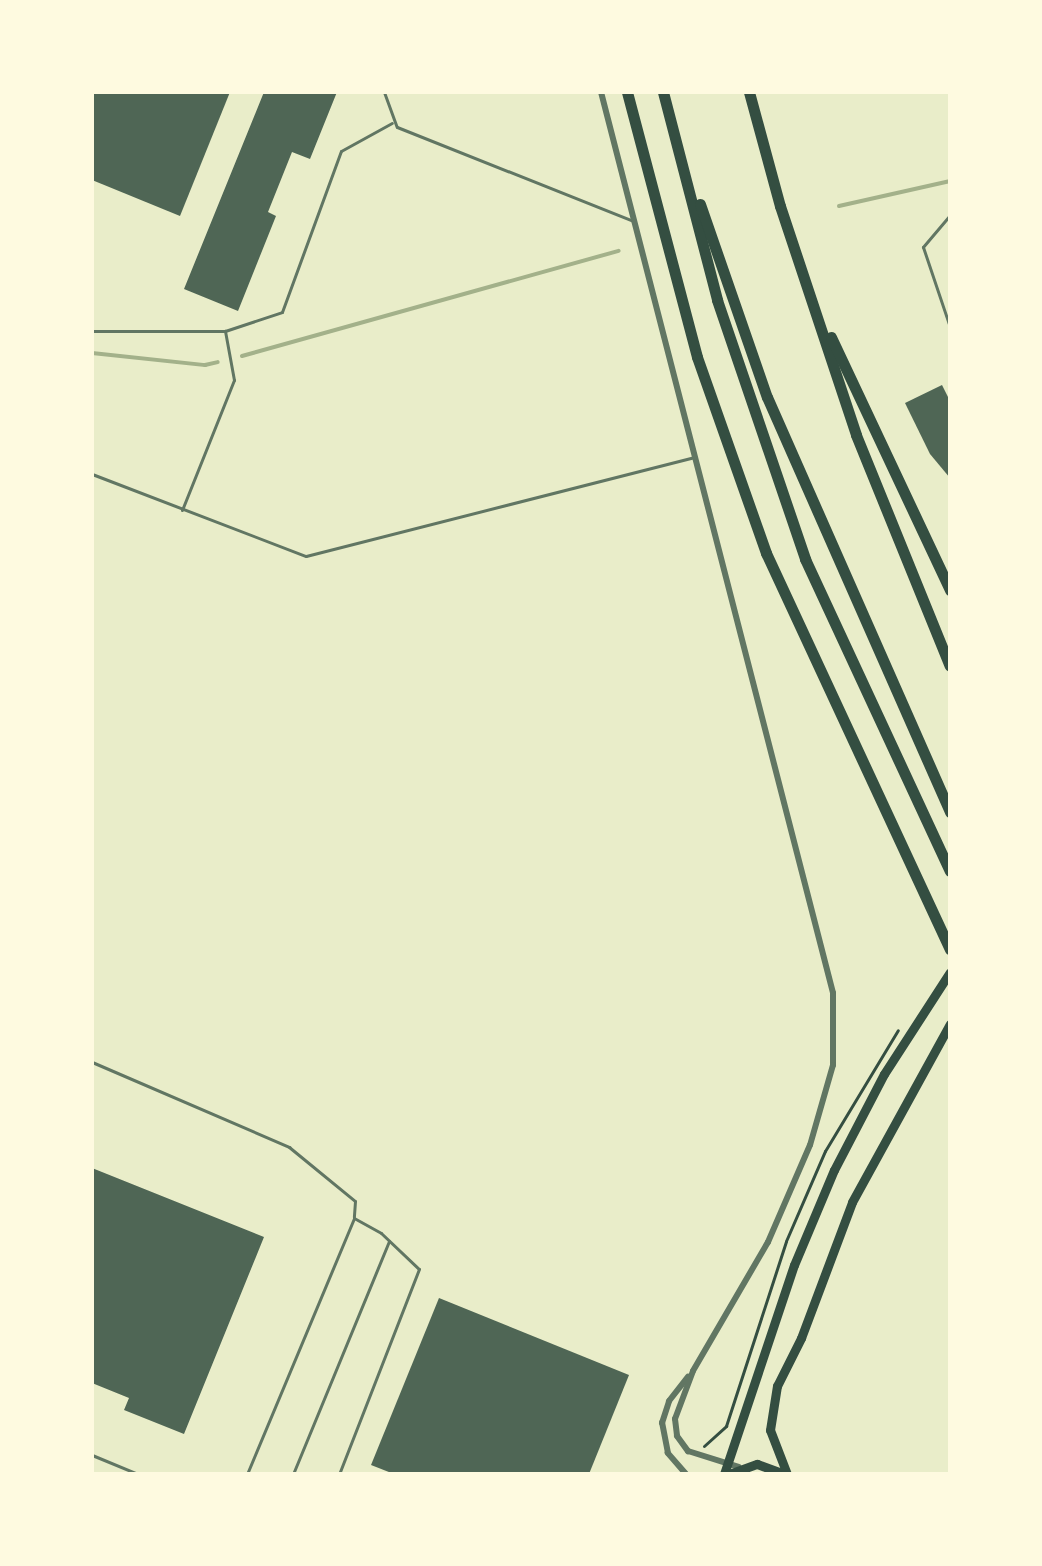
<!DOCTYPE html>
<html>
<head>
<meta charset="utf-8">
<style>
	body { margin:0 }
	#map { position:relative; width:1042px; height:1566px; overflow:hidden; background:#e9edc9; font-family:Spectral,serif }
	div>[style] { position:absolute }
	[style*='--x'] { left:calc(var(--x)*1px); top:calc(var(--y)*1px); width:calc(var(--w)*1px); rotate:calc(var(--a)*1deg) }
	.stream>* { height:4px; margin:-2px; padding:0 2px; transform-origin:2px; border-radius:2px; background:#a3b18a }
	.building>* { inset:0; background:#4f6655 }
	.path>* { height:3px; margin:-1.5px; padding:0 1.5px; transform-origin:1.5px; border-radius:1.5px; background:#344e41 }
	.service>* { height:3px; margin:-1.5px; padding:0 1.5px; transform-origin:1.5px; border-radius:1.5px; background:#617663 }
	.minor>* { height:6px; margin:-3px; padding:0 3px; transform-origin:3px; border-radius:3px; background:#617663 }
	.primary>* { height:9px; margin:-4.5px; padding:0 4.5px; transform-origin:4.5px; border-radius:4.5px; background:#344e41 }
	.motorway>* { height:11px; margin:-5.5px; padding:0 5.5px; transform-origin:5.5px; border-radius:5.5px; background:#344e41 }
	span { translate:-50% -50%; white-space:nowrap; text-align:center; line-height:1.15; -webkit-text-stroke:6px #fefae0; paint-order:stroke }
	.frame { position:absolute; inset:0; border:94px solid #fefae0; pointer-events:none }
</style>
</head>
<body>
<div id="map">
	<div class="stream">
		<div style="--x:839;--y:206;--w:114;--a:-12.7"></div>
		<div style="--x:92;--y:353;--w:114;--a:6.1"></div>
		<div style="--x:205;--y:365;--w:13;--a:-13"></div>
		<div style="--x:242;--y:356;--w:391;--a:-15.6"></div>
	</div>
	<div class="building">
		<div style="clip-path:polygon(92px 92px,230px 92px,180px 216px,92px 180px)"></div>
		<div style="clip-path:polygon(264px 92px,337px 92px,310px 159px,292px 152px,268px 212px,276px 216px,238px 311px,184px 289px)"></div>
		<div style="clip-path:polygon(942px 385px,950px 401px,950px 478px,930px 454px,905px 403px)"></div>
		<div style="clip-path:polygon(92px 1168px,264px 1237px,184px 1434px,124px 1410px,129px 1398px,92px 1383px)"></div>
		<div style="clip-path:polygon(439px 1298px,629px 1375px,589px 1474px,394px 1474px,371px 1465px)"></div>
	</div>
	<div class="path">
		<div style="--x:704;--y:1446;--w:30;--a:-42"></div>
		<div style="--x:726;--y:1426;--w:194;--a:-72"></div>
		<div style="--x:786;--y:1241;--w:98;--a:-66.6"></div>
		<div style="--x:825;--y:1151;--w:141;--a:-58.9"></div>
	</div>
	<div class="service">
		<div style="--x:384;--y:92;--w:37;--a:70"></div>
		<div style="--x:397;--y:127;--w:254;--a:21.7"></div>
		<div style="--x:950;--y:215;--w:42;--a:130.2"></div>
		<div style="--x:923;--y:247;--w:84;--a:71.4"></div>
		<div style="--x:92;--y:331;--w:133;--a:0"></div>
		<div style="--x:92;--y:474;--w:229;--a:21"></div>
		<div style="--x:306;--y:556;--w:400;--a:-14.3"></div>
		<div style="--x:182;--y:510;--w:140;--a:-68.2"></div>
		<div style="--x:234;--y:380;--w:50;--a:-100.4"></div>
		<div style="--x:225;--y:331;--w:60;--a:-18.4"></div>
		<div style="--x:282;--y:312;--w:171;--a:-69.9"></div>
		<div style="--x:341;--y:151;--w:58;--a:-28.8"></div>
		<div style="--x:92;--y:1062;--w:215;--a:23.3"></div>
		<div style="--x:289;--y:1147;--w:85;--a:39.3"></div>
		<div style="--x:355;--y:1201;--w:16;--a:94"></div>
		<div style="--x:92;--y:1455;--w:50;--a:22.4"></div>
		<div style="--x:247;--y:1474;--w:277;--a:-67.3"></div>
		<div style="--x:354;--y:1218;--w:31;--a:29"></div>
		<div style="--x:381;--y:1233;--w:52;--a:43.5"></div>
		<div style="--x:419;--y:1269;--w:220;--a:111.3"></div>
		<div style="--x:293;--y:1474;--w:252;--a:-67.6"></div>
	</div>
	<div class="minor">
		<div style="--x:601;--y:92;--w:930;--a:75.56"></div>
		<div style="--x:833;--y:993;--w:72;--a:90"></div>
		<div style="--x:833;--y:1065;--w:83;--a:106"></div>
		<div style="--x:810;--y:1145;--w:106;--a:113.4"></div>
		<div style="--x:768;--y:1242;--w:149;--a:120.2"></div>
		<div style="--x:693;--y:1371;--w:51;--a:110.6"></div>
		<div style="--x:675;--y:1419;--w:17;--a:83"></div>
		<div style="--x:677;--y:1436;--w:19;--a:54"></div>
		<div style="--x:688;--y:1451;--w:53;--a:17.4"></div>
		<div style="--x:686;--y:1474;--w:28;--a:-131"></div>
		<div style="--x:668;--y:1453;--w:31;--a:-101"></div>
		<div style="--x:662;--y:1423;--w:23;--a:-72"></div>
		<div style="--x:669;--y:1401;--w:31;--a:-52"></div>
	</div>
	<div class="primary">
		<div style="--x:724;--y:1474;--w:220;--a:-71.5"></div>
		<div style="--x:794;--y:1265;--w:103;--a:-67.2"></div>
		<div style="--x:834;--y:1170;--w:108;--a:-62.5"></div>
		<div style="--x:884;--y:1074;--w:121;--a:-57.1"></div>
		<div style="--x:729;--y:1474;--w:30;--a:-20"></div>
		<div style="--x:757;--y:1464;--w:30;--a:20"></div>
		<div style="--x:787;--y:1474;--w:47;--a:-111.1"></div>
		<div style="--x:770;--y:1430;--w:45;--a:-81"></div>
		<div style="--x:777;--y:1386;--w:54;--a:-63.4"></div>
		<div style="--x:801;--y:1338;--w:145;--a:-69.4"></div>
		<div style="--x:852;--y:1202;--w:203;--a:-61.2"></div>
	</div>
	<div class="motorway">
		<div style="--x:627;--y:92;--w:274;--a:75.2"></div>
		<div style="--x:697;--y:357;--w:208;--a:70.6"></div>
		<div style="--x:766;--y:553;--w:437;--a:65.1"></div>
		<div style="--x:663;--y:92;--w:215;--a:75.4"></div>
		<div style="--x:717;--y:300;--w:274;--a:71.2"></div>
		<div style="--x:805;--y:559;--w:344;--a:65.1"></div>
		<div style="--x:749;--y:92;--w:118;--a:74.8"></div>
		<div style="--x:780;--y:206;--w:241;--a:71.6"></div>
		<div style="--x:856;--y:435;--w:249;--a:67.9"></div>
		<div style="--x:700;--y:204;--w:204;--a:70.9"></div>
		<div style="--x:767;--y:397;--w:454;--a:66.2"></div>
		<div style="--x:831;--y:337;--w:280;--a:64.8"></div>
	</div>
	<div class="frame"></div>
</div>
</body>
</html>
